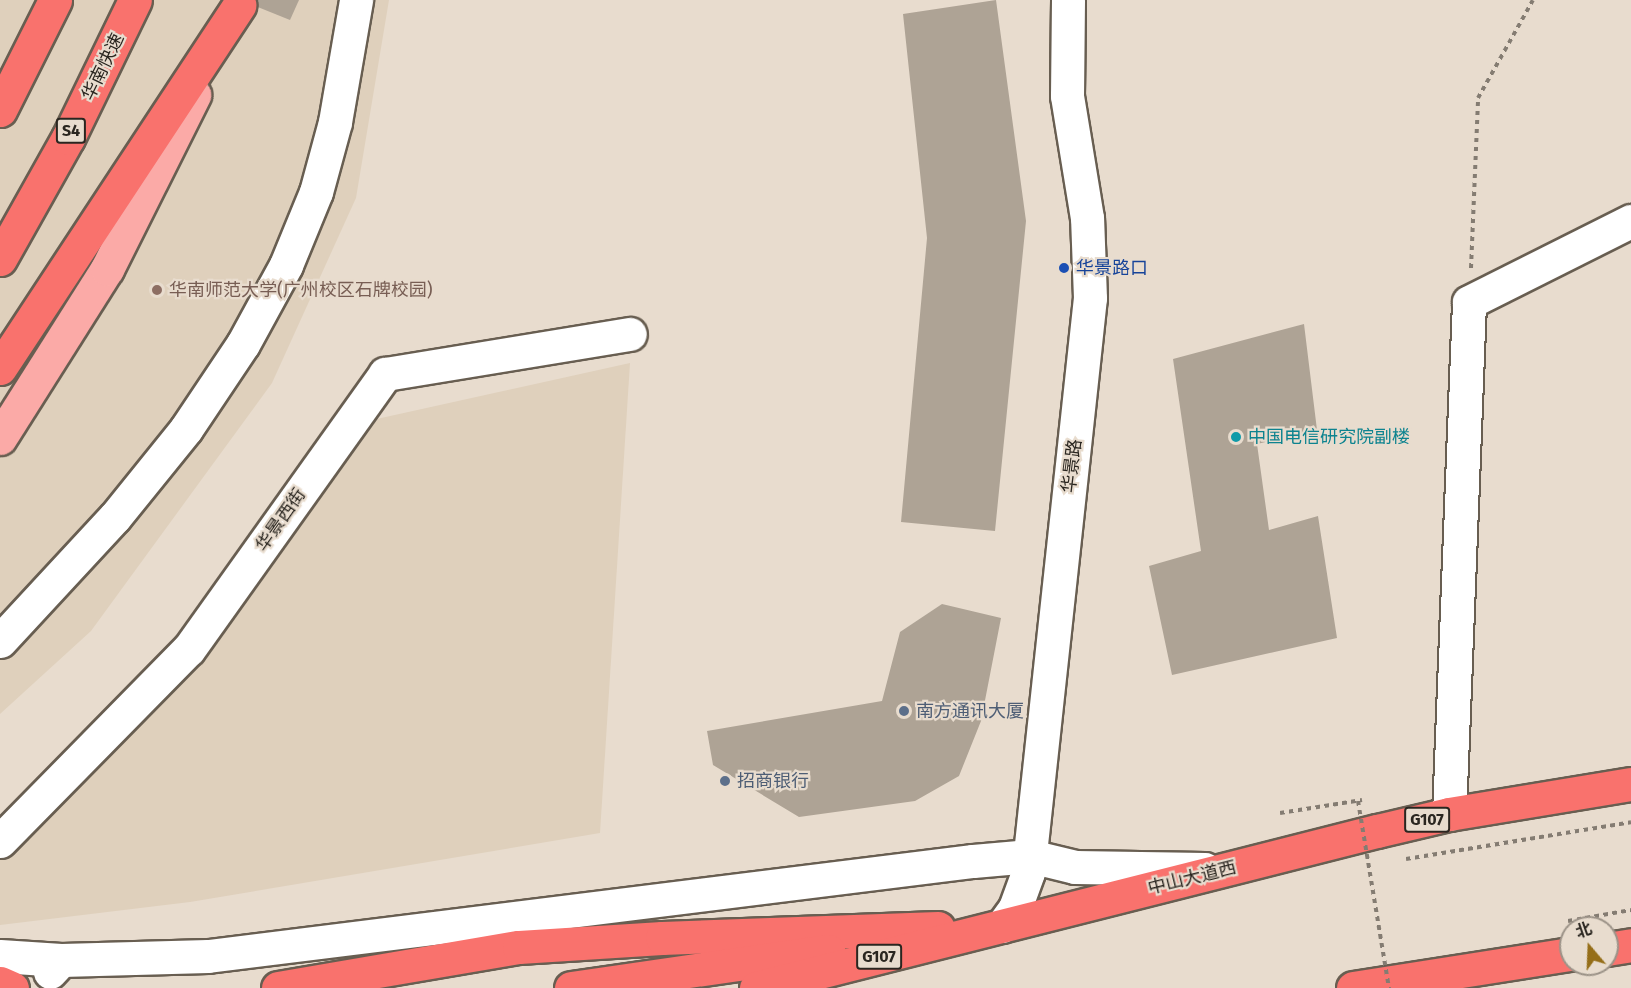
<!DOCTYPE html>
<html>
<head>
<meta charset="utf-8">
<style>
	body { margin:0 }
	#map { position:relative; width:1631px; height:988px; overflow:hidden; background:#e8dcce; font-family:"Fira Sans","Noto Sans SC",sans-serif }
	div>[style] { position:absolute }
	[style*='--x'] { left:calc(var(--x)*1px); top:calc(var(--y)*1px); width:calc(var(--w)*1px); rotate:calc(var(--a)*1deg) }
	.built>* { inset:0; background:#dfd0bc }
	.building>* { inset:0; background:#aea395 }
	.path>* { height:4px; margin-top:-2px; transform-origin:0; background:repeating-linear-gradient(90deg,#847c72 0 4.5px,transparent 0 9px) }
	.roads { filter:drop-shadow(2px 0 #685e51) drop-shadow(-2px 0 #685e51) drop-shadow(0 2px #685e51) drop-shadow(0 -2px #685e51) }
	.minor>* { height:33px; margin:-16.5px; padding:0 16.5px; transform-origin:16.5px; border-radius:16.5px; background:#fff }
	.major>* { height:33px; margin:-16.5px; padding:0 16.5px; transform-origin:16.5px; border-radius:16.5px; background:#fbaaa7 }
	.highway>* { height:33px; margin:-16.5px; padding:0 16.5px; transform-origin:16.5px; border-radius:16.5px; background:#f9726d }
	.path-bridge>* { height:4px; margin-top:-2px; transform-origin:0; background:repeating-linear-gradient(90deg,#847c72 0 4.5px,transparent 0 9px) }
	.dots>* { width:16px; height:16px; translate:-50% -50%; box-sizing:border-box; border:3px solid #e8dcce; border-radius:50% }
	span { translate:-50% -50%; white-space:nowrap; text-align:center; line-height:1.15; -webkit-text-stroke:4.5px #e8dcce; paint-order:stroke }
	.shield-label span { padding:2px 4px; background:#e8dcce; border:2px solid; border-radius:4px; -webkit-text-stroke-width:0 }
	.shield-label { font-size:16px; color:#2a2620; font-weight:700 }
	.street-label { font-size:18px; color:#2a2620 }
	.transit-label { font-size:18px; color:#164399 }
	.left { translate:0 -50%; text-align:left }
	.education-label { font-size:18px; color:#785e54 }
	.culture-label { font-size:18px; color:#0d838f }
	.service-label { font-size:18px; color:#4e5e75 }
	.north { position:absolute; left:1559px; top:916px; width:60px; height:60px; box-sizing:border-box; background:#e8dcce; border:2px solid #9c9388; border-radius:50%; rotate:341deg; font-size:16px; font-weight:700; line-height:24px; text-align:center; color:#2a2620 }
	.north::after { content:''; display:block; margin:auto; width:21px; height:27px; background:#956e18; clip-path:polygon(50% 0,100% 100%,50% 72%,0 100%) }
</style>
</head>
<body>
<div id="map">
	<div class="built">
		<div style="clip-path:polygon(0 0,389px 0,356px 198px,272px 383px,91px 631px,0 714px)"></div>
		<div style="clip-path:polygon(630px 363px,600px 833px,190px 902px,0 925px,0 851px,354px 424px)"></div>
	</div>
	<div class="building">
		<div style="clip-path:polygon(240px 0,299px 0,290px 20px)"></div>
		<div style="clip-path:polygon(996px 0,1026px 221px,995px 531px,901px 522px,927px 238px,903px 14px)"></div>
		<div style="clip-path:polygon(1304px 324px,1317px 430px,1257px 444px,1269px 530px,1318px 516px,1337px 638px,1172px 675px,1149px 566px,1201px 551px,1173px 359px)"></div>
		<div style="clip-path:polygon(942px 604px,1001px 618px,981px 721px,959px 776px,915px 801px,799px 817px,713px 765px,707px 731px,882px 701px,900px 632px)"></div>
	</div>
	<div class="path">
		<div style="--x:1471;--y:268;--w:170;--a:-87.6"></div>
		<div style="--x:1478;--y:98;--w:112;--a:-60.7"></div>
		<div style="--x:1280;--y:813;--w:83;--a:-9"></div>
		<div style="--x:1406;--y:859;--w:228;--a:-9.3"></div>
		<div style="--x:1568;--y:921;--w:64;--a:-9.9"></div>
	</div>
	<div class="roads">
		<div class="minor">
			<div style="--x:0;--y:641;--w:169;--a:-47.2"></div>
			<div style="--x:115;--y:517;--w:113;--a:-51.1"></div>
			<div style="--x:186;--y:429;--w:102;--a:-56.2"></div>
			<div style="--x:243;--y:344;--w:90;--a:-61.4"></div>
			<div style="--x:286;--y:265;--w:79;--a:-67.7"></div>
			<div style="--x:316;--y:192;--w:73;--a:-74.8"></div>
			<div style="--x:335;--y:122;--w:124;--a:-80.2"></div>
			<div style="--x:1449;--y:814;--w:512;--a:-87.76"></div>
			<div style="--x:1469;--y:302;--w:181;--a:-26.6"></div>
			<div style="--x:0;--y:841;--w:269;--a:-45.5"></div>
			<div style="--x:189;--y:649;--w:338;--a:-54.5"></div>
			<div style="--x:385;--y:374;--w:248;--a:-9.3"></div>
			<div style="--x:1002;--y:926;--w:22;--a:-54"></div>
			<div style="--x:1015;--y:908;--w:38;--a:-70"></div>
			<div style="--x:1028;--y:872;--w:577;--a:-83.84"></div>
			<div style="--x:1090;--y:298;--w:80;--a:-92.1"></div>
			<div style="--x:1087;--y:218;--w:124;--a:-99.3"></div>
			<div style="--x:1067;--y:96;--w:96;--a:-89.4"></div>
			<div style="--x:0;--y:956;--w:61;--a:3.8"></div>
			<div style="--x:50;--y:972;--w:16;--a:-47"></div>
			<div style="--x:61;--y:960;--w:147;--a:-1.6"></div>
			<div style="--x:208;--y:956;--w:771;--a:-7.08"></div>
			<div style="--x:973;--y:861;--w:57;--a:-5"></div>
			<div style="--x:1030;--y:856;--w:46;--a:13.7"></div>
			<div style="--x:1075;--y:867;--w:130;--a:0.9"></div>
		</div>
		<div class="major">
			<div style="--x:0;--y:438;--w:200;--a:-57.7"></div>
			<div style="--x:107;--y:269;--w:195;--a:-63.4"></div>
		</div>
		<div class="highway">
			<div style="--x:0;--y:110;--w:123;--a:-63.4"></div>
			<div style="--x:0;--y:259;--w:139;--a:-60.7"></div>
			<div style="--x:68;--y:138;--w:153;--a:-64.1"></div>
			<div style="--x:0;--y:368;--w:435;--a:-56.6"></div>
			<div style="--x:1607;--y:949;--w:24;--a:-9"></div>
			<div style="--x:0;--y:983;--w:13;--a:23"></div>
			<div style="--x:278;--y:988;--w:244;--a:-9.7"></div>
			<div style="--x:519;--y:947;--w:143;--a:-3.6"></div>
			<div style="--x:662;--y:938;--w:276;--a:-2.1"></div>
			<div style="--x:571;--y:988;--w:260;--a:-8.2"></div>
			<div style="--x:756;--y:988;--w:641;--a:-14.19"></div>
			<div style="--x:1377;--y:831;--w:74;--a:-13.3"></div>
			<div style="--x:1449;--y:814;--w:184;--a:-9.4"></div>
			<div style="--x:1353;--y:988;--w:221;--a:-8.9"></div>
		</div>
	</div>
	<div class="path-bridge">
		<div style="--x:1358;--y:801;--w:190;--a:80.6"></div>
	</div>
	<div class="dots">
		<div style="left:1064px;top:268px;background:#1a4fb4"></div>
		<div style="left:157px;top:290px;background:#8d6e63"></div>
		<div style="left:1236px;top:437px;background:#0f9aa8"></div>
		<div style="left:904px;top:711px;background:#5c6f8a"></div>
		<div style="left:725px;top:781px;background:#5c6f8a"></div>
	</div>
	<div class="shield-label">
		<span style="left:71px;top:131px">S4</span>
		<span style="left:1427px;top:820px">G107</span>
		<span style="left:879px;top:957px">G107</span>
	</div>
	<div class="street-label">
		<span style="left:103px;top:67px;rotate:-64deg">华南快速</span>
		<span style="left:1072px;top:466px;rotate:-83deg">华景路</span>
		<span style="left:281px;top:520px;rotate:-55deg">华景西街</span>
		<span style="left:1192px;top:878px;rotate:-14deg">中山大道西</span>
	</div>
	<div class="transit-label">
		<span class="left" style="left:1076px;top:268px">华景路口</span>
	</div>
	<div class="education-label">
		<span class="left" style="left:169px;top:290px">华南师范大学(广州校区石牌校园)</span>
	</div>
	<div class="culture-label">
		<span class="left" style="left:1248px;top:437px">中国电信研究院副楼</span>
	</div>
	<div class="service-label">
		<span class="left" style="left:916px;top:711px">南方通讯大厦</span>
		<span class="left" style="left:737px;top:781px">招商银行</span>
	</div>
	<div class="north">北</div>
</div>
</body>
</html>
